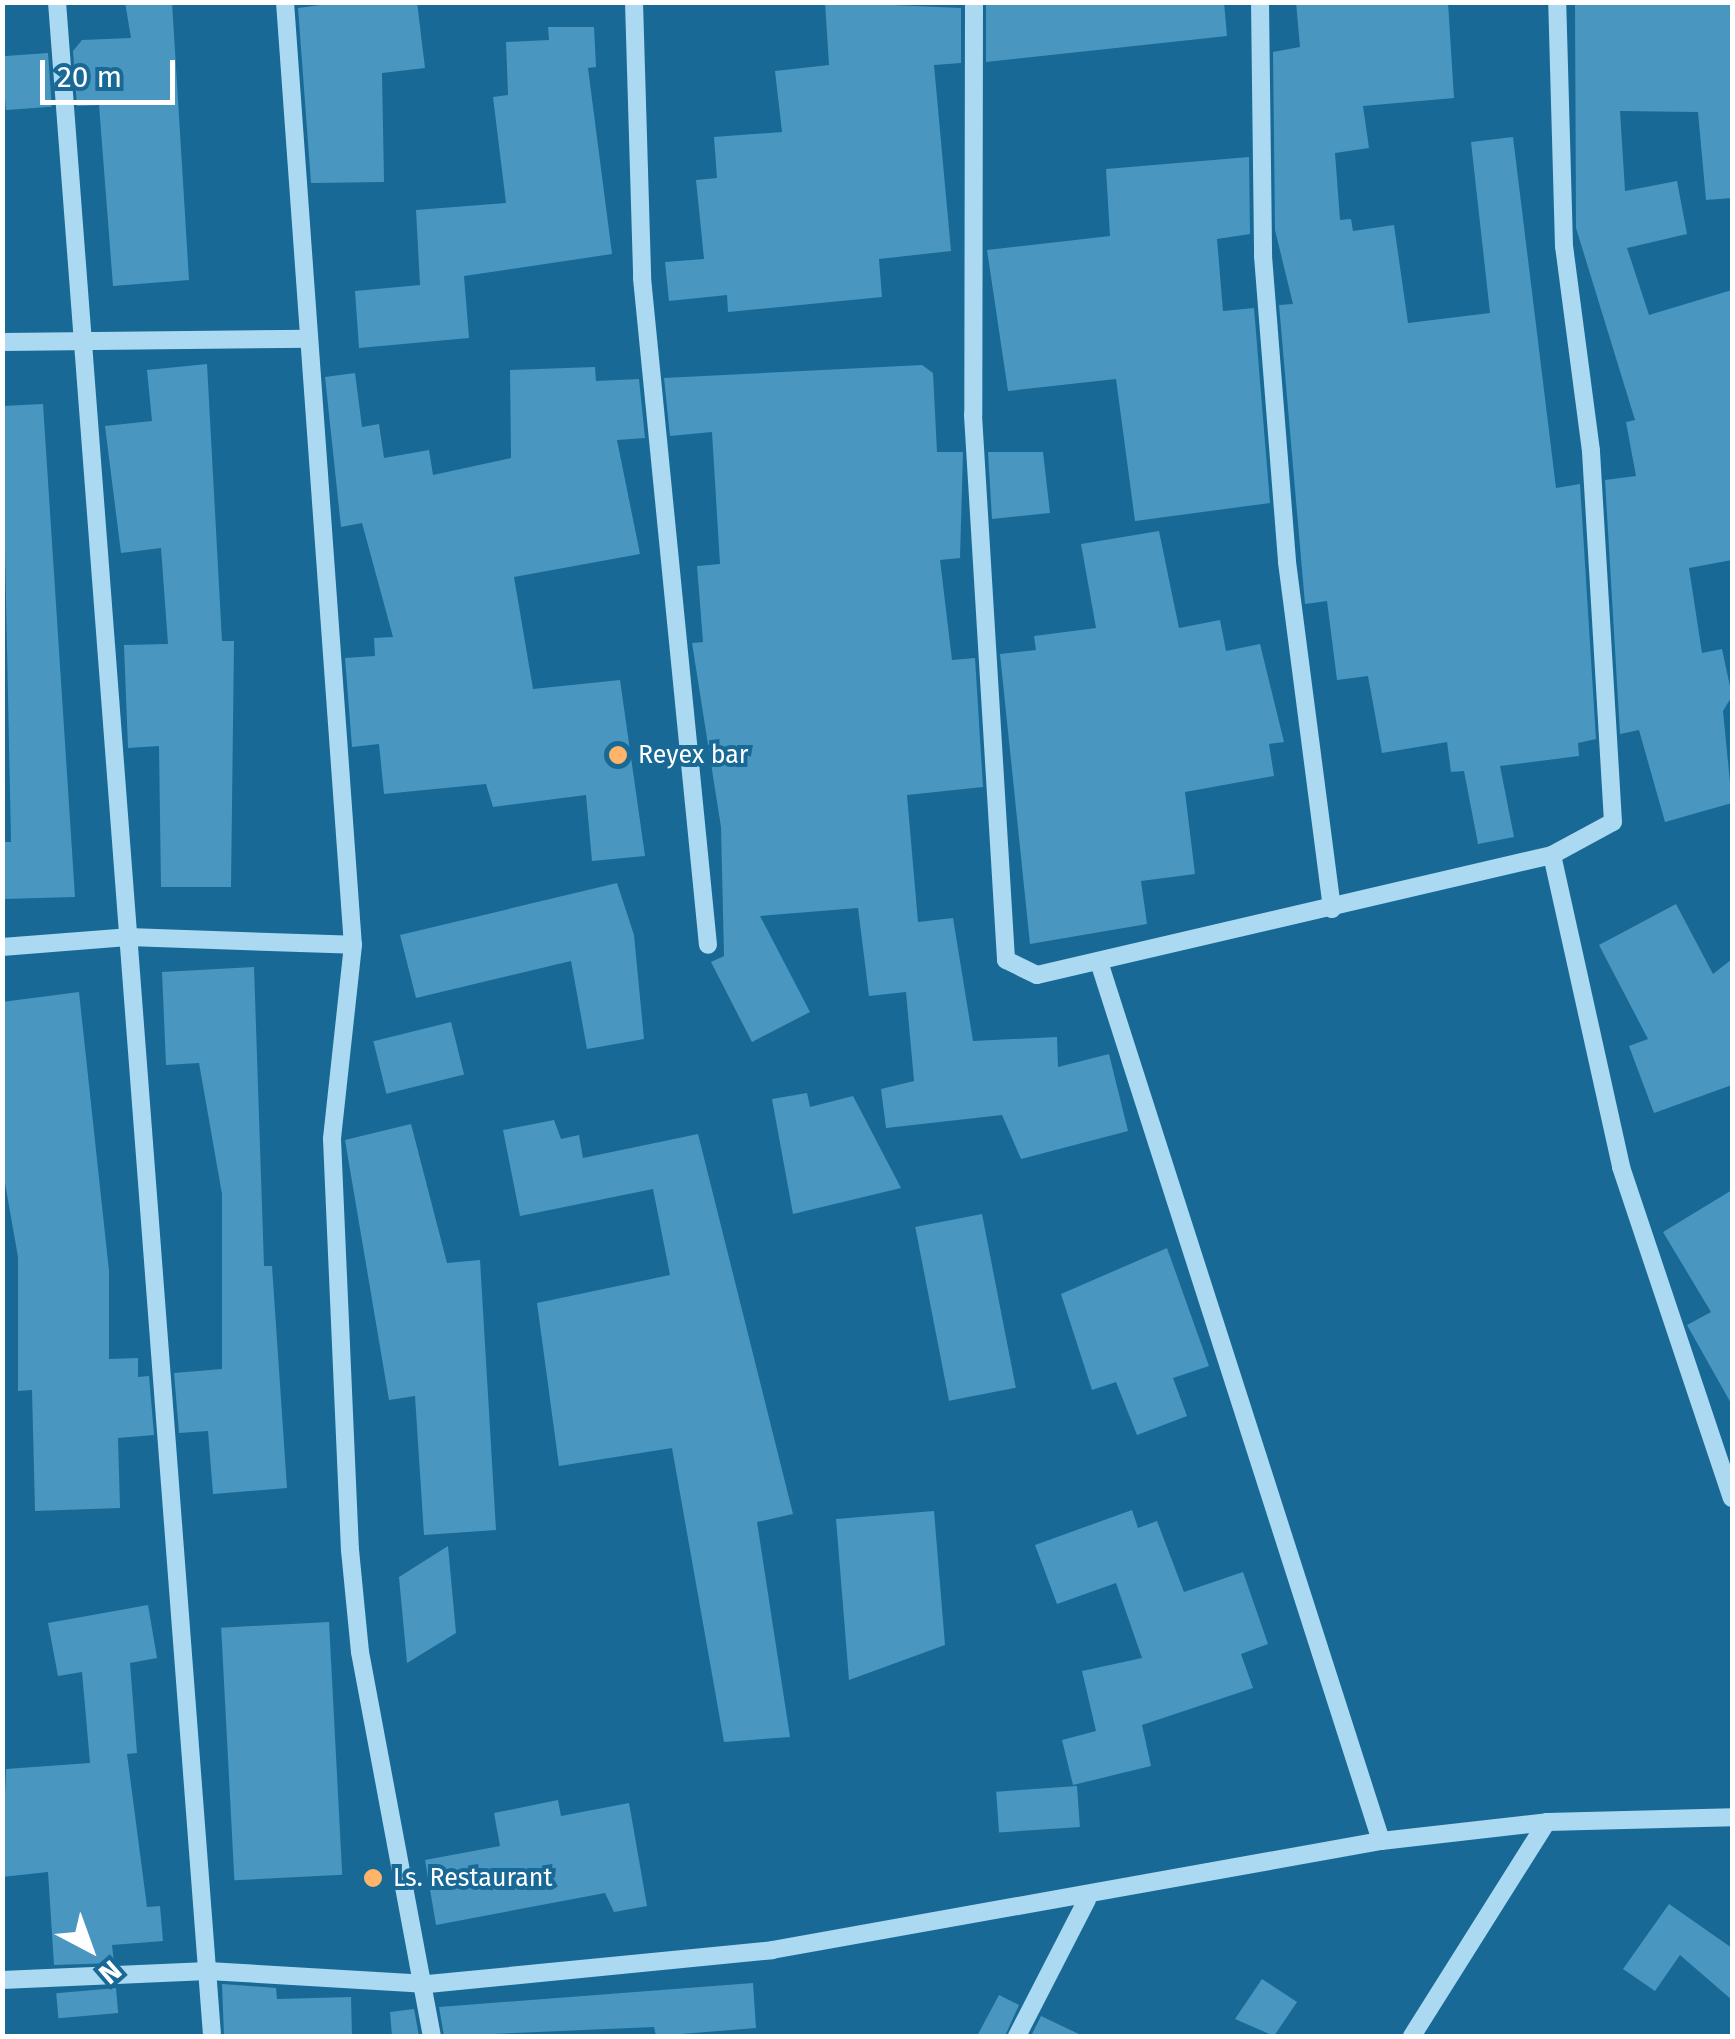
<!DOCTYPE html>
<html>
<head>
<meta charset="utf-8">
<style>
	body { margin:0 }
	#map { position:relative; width:1735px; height:2039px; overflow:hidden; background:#186996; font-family:"Fira Sans",sans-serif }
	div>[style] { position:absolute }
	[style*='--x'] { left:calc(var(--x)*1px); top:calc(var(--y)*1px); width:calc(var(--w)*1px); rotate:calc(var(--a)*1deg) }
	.building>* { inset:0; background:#4997c0; transform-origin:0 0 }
	.minor>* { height:18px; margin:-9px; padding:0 9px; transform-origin:9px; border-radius:9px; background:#aad9f1 }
	.dots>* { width:28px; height:28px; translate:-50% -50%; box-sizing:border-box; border:5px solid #186996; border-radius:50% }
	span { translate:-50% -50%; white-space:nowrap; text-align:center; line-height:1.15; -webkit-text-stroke:8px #186996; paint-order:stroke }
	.poi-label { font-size:25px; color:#fff }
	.left { translate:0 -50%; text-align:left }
	.frame { position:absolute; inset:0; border:5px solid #fff; pointer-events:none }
	.north { position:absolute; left:40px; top:1899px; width:100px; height:100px; -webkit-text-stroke:8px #186996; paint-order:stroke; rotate:139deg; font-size:28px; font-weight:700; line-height:40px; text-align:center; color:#fff }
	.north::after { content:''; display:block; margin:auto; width:35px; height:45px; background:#fff; clip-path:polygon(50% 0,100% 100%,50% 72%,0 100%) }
	.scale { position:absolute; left:40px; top:60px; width:135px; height:45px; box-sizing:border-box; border:5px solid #fff; border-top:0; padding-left:12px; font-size:30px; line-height:35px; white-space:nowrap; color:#fff; -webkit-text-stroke:8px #186996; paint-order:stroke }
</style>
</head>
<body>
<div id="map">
	<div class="building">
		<div style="clip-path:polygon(125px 2px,172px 2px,189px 280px,113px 286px,99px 105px,77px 106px,73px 51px,82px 40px,131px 38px)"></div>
		<div style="clip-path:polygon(343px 2px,417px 2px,425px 68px,382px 73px,384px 182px,311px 183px,298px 8px)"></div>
		<div style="clip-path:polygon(825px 2px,961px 8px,961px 63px,934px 65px,951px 251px,879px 259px,882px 297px,728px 312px,727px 295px,669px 301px,665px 262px,704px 259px,696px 180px,717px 178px,714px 137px,782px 132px,775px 71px,829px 65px)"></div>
		<div style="clip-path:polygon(1224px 2px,1227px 36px,986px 62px,986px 5px)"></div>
		<div style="clip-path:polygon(1296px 2px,1448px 2px,1454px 98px,1363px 106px,1369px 148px,1335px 153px,1340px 220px,1351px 219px,1353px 231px,1394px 225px,1408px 323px,1490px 313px,1471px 142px,1513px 137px,1556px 488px,1580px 484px,1596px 739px,1578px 743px,1579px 756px,1500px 766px,1514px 837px,1478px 844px,1464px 771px,1451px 772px,1447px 742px,1382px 753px,1368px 676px,1337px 680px,1327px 601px,1305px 604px,1279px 305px,1293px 304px,1275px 230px,1273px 52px,1300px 47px)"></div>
		<div style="clip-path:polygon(1575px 2px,1732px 2px,1732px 198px,1706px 200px,1698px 112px,1620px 111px,1625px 191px,1677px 181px,1687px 234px,1627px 248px,1649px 315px,1732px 290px,1732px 560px,1689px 568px,1702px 653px,1722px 649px,1732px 696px,1723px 711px,1732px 803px,1665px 822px,1639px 730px,1620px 734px,1605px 480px,1636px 476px,1626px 422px,1635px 420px,1576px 228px)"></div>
		<div style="clip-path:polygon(548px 27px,594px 27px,596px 67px,588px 68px,612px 254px,464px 276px,469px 338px,359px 348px,355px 291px,420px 285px,416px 210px,506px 203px,493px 97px,508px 95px,506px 42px,549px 40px)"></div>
		<div style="left:48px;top:53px;width:54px;height:46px;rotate:86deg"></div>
		<div style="clip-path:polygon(1249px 157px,1250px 234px,1217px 239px,1223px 311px,1254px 308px,1270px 503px,1135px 521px,1116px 379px,1008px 391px,987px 250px,1110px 236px,1106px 169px)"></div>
		<div style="clip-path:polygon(207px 364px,222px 641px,234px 641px,231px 887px,161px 887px,159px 746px,128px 748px,124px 645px,168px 644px,161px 548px,121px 553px,105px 426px,152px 421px,147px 370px)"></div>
		<div style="clip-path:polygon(922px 365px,933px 373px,937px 452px,963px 452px,960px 558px,940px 560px,952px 660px,975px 658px,983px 787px,907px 795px,918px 922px,953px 918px,973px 1041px,1057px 1037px,1058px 1067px,1109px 1054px,1128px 1131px,1021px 1159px,1002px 1115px,886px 1128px,881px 1089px,914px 1081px,906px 992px,869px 996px,858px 908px,760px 916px,810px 1012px,752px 1042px,711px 962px,724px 956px,721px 827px,692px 643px,703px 642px,697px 566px,720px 564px,712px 432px,670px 436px,664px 378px)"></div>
		<div style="clip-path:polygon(595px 367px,596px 381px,639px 379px,645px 438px,617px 440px,640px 554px,514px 577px,533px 689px,620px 680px,645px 856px,592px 861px,586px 795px,493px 807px,486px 784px,384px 794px,379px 744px,352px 747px,345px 658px,375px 656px,374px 638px,393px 637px,362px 523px,341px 527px,325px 377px,355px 373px,362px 427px,379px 424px,384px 458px,429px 450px,433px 475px,511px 458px,510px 370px)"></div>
		<div style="clip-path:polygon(43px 404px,75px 897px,2px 899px,2px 842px,11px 842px,2px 406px)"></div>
		<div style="clip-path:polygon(988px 452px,1043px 452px,1050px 513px,992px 519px)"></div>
		<div style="clip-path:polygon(1159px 531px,1179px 628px,1220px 620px,1226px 651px,1260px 644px,1284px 742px,1269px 744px,1274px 776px,1185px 792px,1195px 874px,1141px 881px,1147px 924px,1030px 944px,1000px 654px,1036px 650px,1034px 636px,1096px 628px,1081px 544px)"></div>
		<div style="clip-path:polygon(617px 883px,634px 935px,644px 1039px,587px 1049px,571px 961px,416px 998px,400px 935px)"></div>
		<div style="clip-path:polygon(1676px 904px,1713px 974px,1732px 959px,1732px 1085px,1654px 1113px,1629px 1046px,1648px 1039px,1599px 945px)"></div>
		<div style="clip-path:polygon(254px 967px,264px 1266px,272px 1266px,287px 1488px,213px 1494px,208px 1431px,179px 1433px,174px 1373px,222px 1369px,222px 1194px,199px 1063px,166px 1065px,162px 972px)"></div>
		<div style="clip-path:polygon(79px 992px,109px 1271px,109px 1359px,138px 1358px,138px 1377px,149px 1376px,154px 1435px,118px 1438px,120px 1508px,35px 1511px,32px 1390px,18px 1391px,18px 1257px,2px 1166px,2px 1002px)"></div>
		<div style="left:451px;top:1022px;width:54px;height:80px;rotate:76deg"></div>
		<div style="clip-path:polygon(807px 1093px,810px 1107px,853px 1096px,901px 1188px,793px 1214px,772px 1099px)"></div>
		<div style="clip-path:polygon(554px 1120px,561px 1139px,579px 1135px,583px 1158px,698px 1134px,793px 1514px,757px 1522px,790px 1737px,724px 1742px,672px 1448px,559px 1466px,537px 1303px,670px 1275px,653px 1189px,520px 1216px,503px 1130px)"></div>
		<div style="clip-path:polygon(411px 1124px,447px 1263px,480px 1260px,496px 1530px,424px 1535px,415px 1396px,389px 1400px,345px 1140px)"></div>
		<div style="clip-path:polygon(1732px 1190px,1732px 1405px,1687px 1325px,1711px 1312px,1663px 1232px)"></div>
		<div style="left:982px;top:1214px;width:177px;height:68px;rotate:79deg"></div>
		<div style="clip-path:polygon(1167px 1248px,1209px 1366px,1173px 1378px,1187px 1416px,1137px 1435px,1116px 1382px,1092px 1390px,1061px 1294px)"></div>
		<div style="clip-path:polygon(1132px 1510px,1138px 1528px,1157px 1521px,1184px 1592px,1243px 1572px,1268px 1644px,1241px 1654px,1253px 1688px,1142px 1725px,1151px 1766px,1073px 1785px,1062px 1740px,1096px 1731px,1082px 1671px,1142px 1658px,1116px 1583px,1057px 1604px,1035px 1545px)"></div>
		<div style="clip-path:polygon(934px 1511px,945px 1645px,849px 1680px,836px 1519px)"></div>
		<div style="clip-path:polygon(448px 1546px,456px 1633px,407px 1663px,399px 1577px)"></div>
		<div style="clip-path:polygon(148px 1605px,157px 1658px,130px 1663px,137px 1753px,127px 1754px,147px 1907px,160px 1906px,163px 1941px,112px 1945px,114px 1963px,54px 1965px,48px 1872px,2px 1877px,6px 1769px,90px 1763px,82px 1672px,58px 1676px,48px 1623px)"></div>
		<div style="left:329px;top:1622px;width:253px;height:108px;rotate:87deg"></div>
		<div style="left:1077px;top:1786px;width:41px;height:81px;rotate:86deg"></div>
		<div style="clip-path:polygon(558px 1800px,561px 1816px,629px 1803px,647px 1906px,614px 1912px,605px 1893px,436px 1925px,425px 1860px,500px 1846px,494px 1813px)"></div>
		<div style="clip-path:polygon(1669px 1904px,1732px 1948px,1732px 2000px,1680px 1955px,1655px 1991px,1623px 1969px)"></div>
		<div style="clip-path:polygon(1262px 1979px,1297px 2002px,1274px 2036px,1235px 2019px)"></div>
		<div style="clip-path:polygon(753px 1983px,756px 2028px,656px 2036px,654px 2027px,444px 2036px,439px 2007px)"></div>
		<div style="clip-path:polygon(222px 1984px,276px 1988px,277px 1999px,351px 1997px,352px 2036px,224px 2036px)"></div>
		<div style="left:116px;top:1988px;width:25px;height:60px;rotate:85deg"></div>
		<div style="clip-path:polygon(999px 1995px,1019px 2005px,1005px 2036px,977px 2036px)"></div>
		<div style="clip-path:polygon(414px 2009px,419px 2036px,392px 2036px,390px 2012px)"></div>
		<div style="clip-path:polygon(1041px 2016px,1083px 2036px,1031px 2036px)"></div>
	</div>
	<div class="minor">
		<div style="--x:57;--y:2;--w:2040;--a:85.64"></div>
		<div style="--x:285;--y:2;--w:945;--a:85.88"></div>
		<div style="--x:353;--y:945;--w:195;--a:96.2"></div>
		<div style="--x:332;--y:1139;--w:411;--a:87.5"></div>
		<div style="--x:350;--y:1550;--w:102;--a:84.4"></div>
		<div style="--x:360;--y:1652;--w:391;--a:79.4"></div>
		<div style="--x:634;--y:2;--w:276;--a:88.3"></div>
		<div style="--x:642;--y:278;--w:670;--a:84.35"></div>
		<div style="--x:974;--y:2;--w:413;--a:90.1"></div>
		<div style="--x:973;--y:415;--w:546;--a:86.53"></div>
		<div style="--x:1006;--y:960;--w:34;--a:26"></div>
		<div style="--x:1037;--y:975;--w:529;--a:-13.12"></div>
		<div style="--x:1552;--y:855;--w:69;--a:-28.4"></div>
		<div style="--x:1613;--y:822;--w:372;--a:-93.4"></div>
		<div style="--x:1591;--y:451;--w:207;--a:-97.5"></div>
		<div style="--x:1564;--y:246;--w:244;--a:-91.6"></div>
		<div style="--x:1260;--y:2;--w:254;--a:89.3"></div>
		<div style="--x:1263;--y:256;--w:307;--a:85.5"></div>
		<div style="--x:1287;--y:562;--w:350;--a:82.6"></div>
		<div style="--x:2;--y:342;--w:307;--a:-0.6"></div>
		<div style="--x:1552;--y:855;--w:320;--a:77.5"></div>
		<div style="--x:1621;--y:1167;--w:349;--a:71.5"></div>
		<div style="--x:2;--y:947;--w:126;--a:-4.5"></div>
		<div style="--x:128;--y:937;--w:225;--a:2"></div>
		<div style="--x:1100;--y:965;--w:920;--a:72.21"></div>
		<div style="--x:2;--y:1980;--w:206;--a:-2.5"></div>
		<div style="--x:208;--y:1971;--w:220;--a:3.4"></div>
		<div style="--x:428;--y:1984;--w:346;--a:-5.6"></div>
		<div style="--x:772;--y:1950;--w:619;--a:-10.15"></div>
		<div style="--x:1381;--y:1841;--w:167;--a:-6.5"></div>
		<div style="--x:1547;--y:1822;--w:185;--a:-1.5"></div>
		<div style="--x:1017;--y:2036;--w:153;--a:-62.8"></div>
		<div style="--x:1412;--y:2036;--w:253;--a:-57.8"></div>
	</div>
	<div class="dots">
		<div style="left:618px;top:755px;background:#ffb469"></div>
		<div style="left:373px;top:1878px;background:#ffb469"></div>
	</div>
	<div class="poi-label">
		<span class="left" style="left:638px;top:755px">Reyex bar</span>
		<span class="left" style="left:393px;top:1878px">Ls. Restaurant</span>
	</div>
	<div class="frame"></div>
	<div class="north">N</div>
	<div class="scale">20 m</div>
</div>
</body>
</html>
